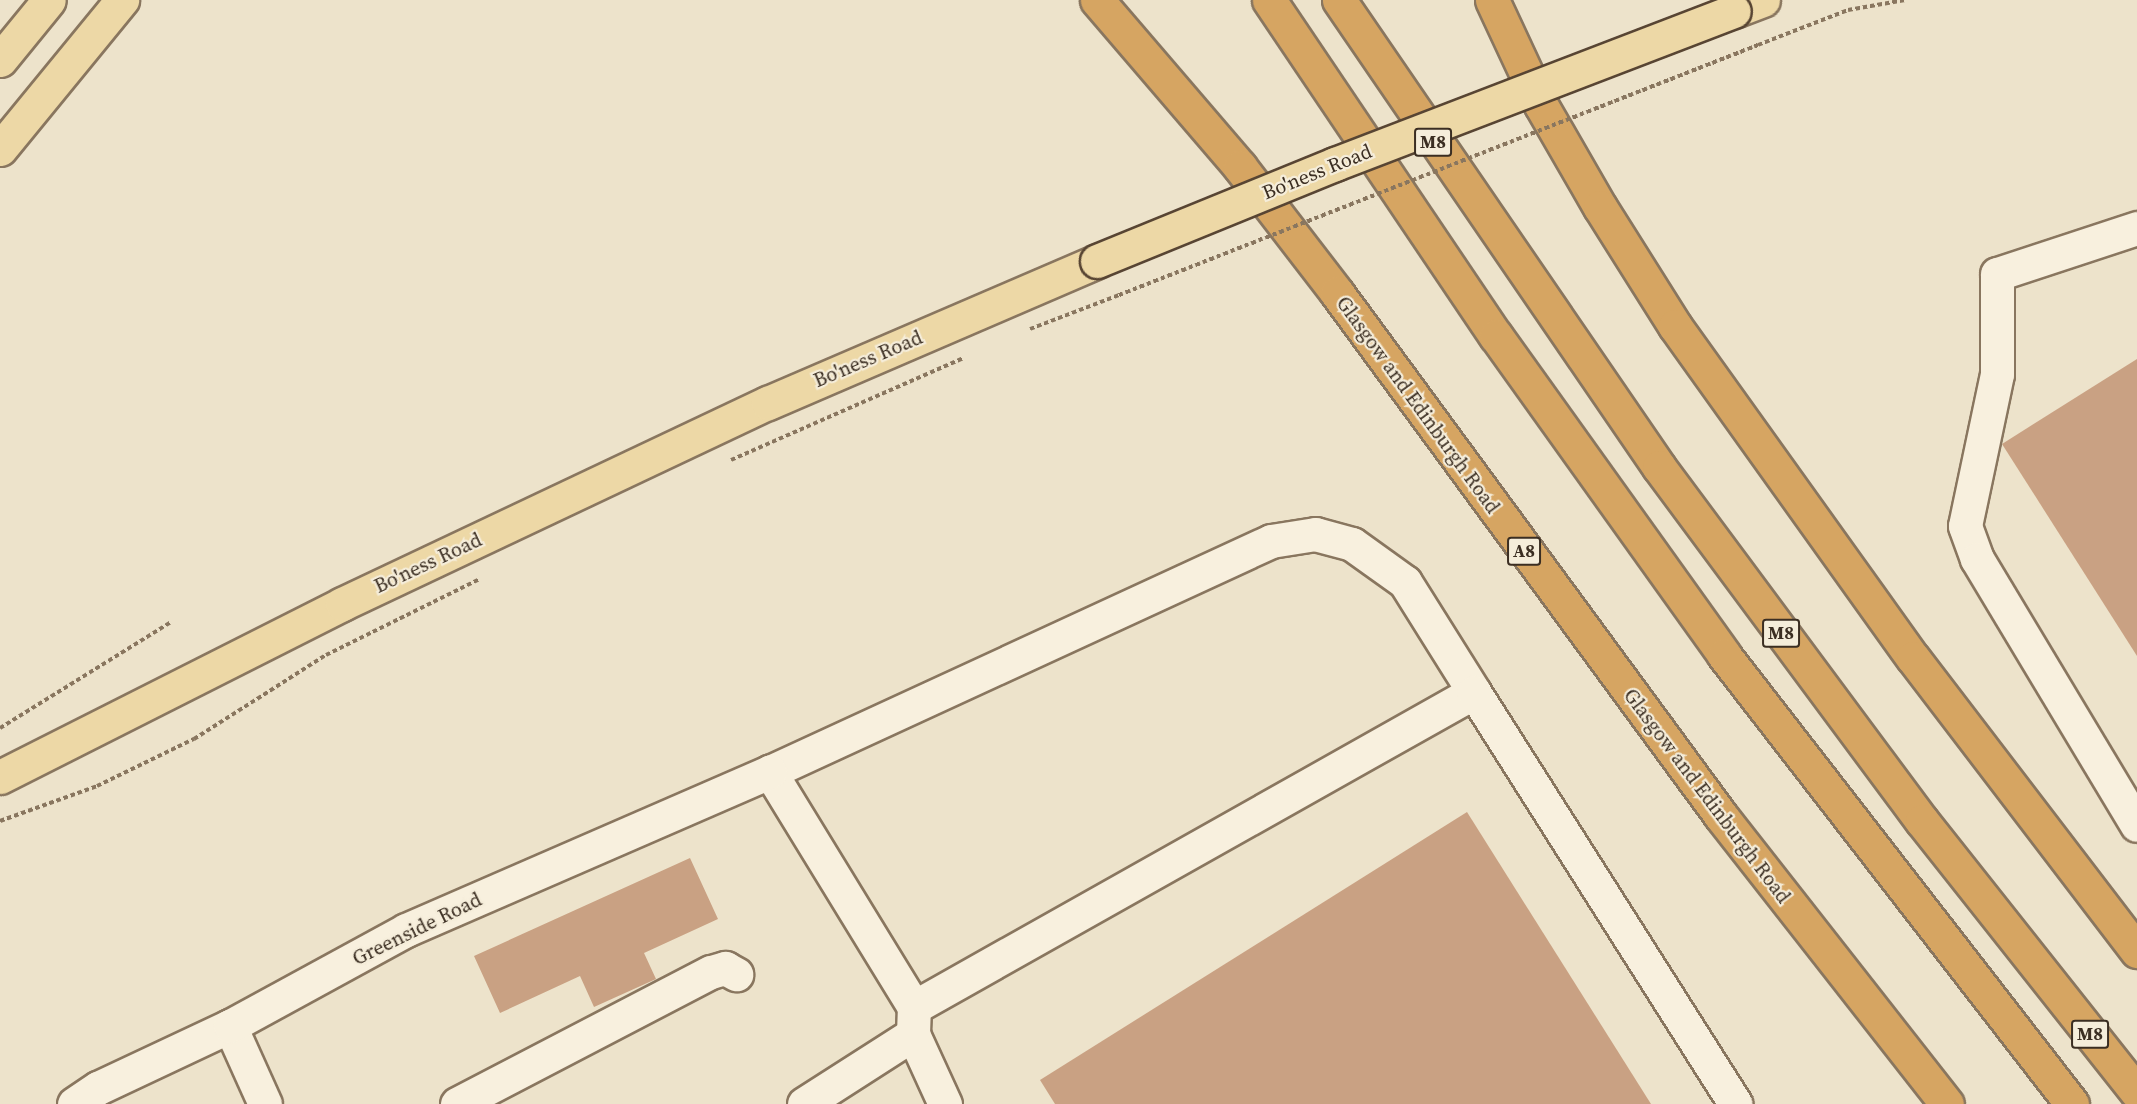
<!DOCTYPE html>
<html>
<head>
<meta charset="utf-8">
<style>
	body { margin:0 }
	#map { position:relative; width:2137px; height:1104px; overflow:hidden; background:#ede3cb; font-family:"Source Serif 4",serif }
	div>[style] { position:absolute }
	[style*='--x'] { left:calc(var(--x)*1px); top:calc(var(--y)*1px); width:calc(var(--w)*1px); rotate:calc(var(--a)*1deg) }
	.building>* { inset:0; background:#c9a183 }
	.path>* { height:4px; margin-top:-2px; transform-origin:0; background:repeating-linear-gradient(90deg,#89765f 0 4.5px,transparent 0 7.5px) }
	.roads { filter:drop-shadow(2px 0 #89765f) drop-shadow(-2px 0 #89765f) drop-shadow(0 2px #89765f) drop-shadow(0 -2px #89765f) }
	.minor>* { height:33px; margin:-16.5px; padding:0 16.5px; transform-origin:16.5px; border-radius:16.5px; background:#f8f0de }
	.major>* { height:33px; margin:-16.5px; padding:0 16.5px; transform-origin:16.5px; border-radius:16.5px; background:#edd8a6 }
	.highway>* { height:33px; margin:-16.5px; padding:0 16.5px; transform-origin:16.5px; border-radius:16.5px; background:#d6a562 }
	.path-bridge>* { height:4px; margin-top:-2px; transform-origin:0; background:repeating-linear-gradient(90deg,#89765f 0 4.5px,transparent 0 7.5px) }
	.bridges { filter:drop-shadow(2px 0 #584533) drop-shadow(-2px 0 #584533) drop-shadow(0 2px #584533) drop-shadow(0 -2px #584533) }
	.major-bridge>* { height:33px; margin:-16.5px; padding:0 16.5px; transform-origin:16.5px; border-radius:16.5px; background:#edd8a6 }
	span { translate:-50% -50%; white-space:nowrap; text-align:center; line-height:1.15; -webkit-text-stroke:4.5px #f5edda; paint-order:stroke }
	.shield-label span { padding:2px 4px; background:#f5edda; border:2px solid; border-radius:4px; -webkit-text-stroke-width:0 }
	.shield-label { font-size:18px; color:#3b2e22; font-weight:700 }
	.street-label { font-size:20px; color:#3b2e22 }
</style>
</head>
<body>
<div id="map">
	<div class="building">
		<div style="clip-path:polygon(2137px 359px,2137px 656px,2002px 444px)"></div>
		<div style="clip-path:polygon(1467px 812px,1651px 1104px,1055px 1104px,1040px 1080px)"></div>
		<div style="clip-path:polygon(690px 858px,718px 919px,644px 953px,656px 979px,594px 1007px,580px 976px,500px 1013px,474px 956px)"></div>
	</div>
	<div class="path">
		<div style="--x:1758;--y:45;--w:97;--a:-21.3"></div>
		<div style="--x:1848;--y:10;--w:58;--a:-10"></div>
		<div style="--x:1030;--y:329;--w:95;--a:-20.9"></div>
		<div style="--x:731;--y:460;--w:253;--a:-23.7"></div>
		<div style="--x:0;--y:728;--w:201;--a:-31.8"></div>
		<div style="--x:0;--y:821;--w:103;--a:-19.8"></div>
		<div style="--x:97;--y:786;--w:108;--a:-25.9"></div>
		<div style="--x:194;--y:739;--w:156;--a:-32.5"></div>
		<div style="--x:326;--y:655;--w:172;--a:-26.3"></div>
	</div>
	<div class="roads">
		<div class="minor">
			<div style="--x:2137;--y:228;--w:147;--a:161.8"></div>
			<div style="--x:1997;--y:274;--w:100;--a:90"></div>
			<div style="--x:1997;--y:374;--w:155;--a:101.9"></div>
			<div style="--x:1965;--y:526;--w:35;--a:70"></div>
			<div style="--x:1977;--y:559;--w:310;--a:59"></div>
			<div style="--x:1474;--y:692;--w:643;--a:150.64"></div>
			<div style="--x:914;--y:1007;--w:276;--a:-121.5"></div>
			<div style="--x:770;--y:772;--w:552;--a:-24.75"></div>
			<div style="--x:1271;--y:541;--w:45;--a:-9"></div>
			<div style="--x:1315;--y:534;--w:38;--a:15"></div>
			<div style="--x:1352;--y:544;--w:65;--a:35.6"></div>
			<div style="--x:1405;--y:582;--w:130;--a:57.9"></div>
			<div style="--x:1474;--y:692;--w:488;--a:57.6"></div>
			<div style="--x:230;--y:1026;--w:85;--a:65.8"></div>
			<div style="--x:913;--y:1034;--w:77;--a:65.4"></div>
			<div style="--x:74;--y:1104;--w:29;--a:-34"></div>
			<div style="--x:98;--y:1088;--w:146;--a:-25.2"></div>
			<div style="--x:230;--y:1026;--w:200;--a:-28.6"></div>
			<div style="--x:406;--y:930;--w:397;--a:-23.5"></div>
			<div style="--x:457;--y:1104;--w:286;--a:-27.5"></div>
			<div style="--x:711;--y:972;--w:15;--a:-16"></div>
			<div style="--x:725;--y:968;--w:13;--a:29"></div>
			<div style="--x:804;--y:1104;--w:130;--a:-32.7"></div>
			<div style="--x:913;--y:1034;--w:27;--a:-88"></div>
		</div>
		<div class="major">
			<div style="--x:1734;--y:11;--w:31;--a:-21"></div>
			<div style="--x:0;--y:60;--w:77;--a:-50.8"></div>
			<div style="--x:0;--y:149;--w:193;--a:-50.7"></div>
			<div style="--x:0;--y:777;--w:383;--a:-26.8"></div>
			<div style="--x:342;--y:604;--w:471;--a:-25.3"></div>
			<div style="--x:768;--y:403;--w:358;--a:-23.3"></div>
		</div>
		<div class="highway">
			<div style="--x:1097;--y:0;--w:220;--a:49.4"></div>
			<div style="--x:1240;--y:167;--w:159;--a:52.4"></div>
			<div style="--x:1337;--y:293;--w:649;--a:53.71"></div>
			<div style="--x:1721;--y:816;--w:366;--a:51.9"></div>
			<div style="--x:1269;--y:0;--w:405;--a:56"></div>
			<div style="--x:1496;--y:336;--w:392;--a:54.4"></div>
			<div style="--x:1724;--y:655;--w:568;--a:52.22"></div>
			<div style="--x:1339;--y:0;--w:566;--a:55.58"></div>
			<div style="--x:1659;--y:467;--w:441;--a:53.4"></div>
			<div style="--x:1922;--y:821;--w:346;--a:51.6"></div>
			<div style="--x:1492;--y:0;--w:116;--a:65"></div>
			<div style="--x:1541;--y:105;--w:118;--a:60"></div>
			<div style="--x:1600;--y:207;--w:141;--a:57.8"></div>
			<div style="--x:1675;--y:326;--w:408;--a:54.4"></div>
			<div style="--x:1913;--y:658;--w:369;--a:52.6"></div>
		</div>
	</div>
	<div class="path-bridge">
		<div style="--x:1119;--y:295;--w:686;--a:-21.37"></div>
	</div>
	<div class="bridges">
		<div class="major-bridge">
			<div style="--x:1097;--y:261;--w:257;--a:-22.2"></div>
			<div style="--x:1335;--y:164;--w:427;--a:-21"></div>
		</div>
	</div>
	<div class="shield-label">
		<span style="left:1433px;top:142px">M8</span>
		<span style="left:1524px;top:551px">A8</span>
		<span style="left:1781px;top:633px">M8</span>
		<span style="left:2090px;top:1034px">M8</span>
	</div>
	<div class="street-label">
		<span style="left:1317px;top:172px;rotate:-22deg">Bo'ness Road</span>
		<span style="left:868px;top:359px;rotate:-23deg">Bo'ness Road</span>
		<span style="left:1418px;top:405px;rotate:54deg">Glasgow and Edinburgh Road</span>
		<span style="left:428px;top:563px;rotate:-25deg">Bo'ness Road</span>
		<span style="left:1707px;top:796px;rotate:53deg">Glasgow and Edinburgh Road</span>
		<span style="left:417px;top:929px;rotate:-26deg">Greenside Road</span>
	</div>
</div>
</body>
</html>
